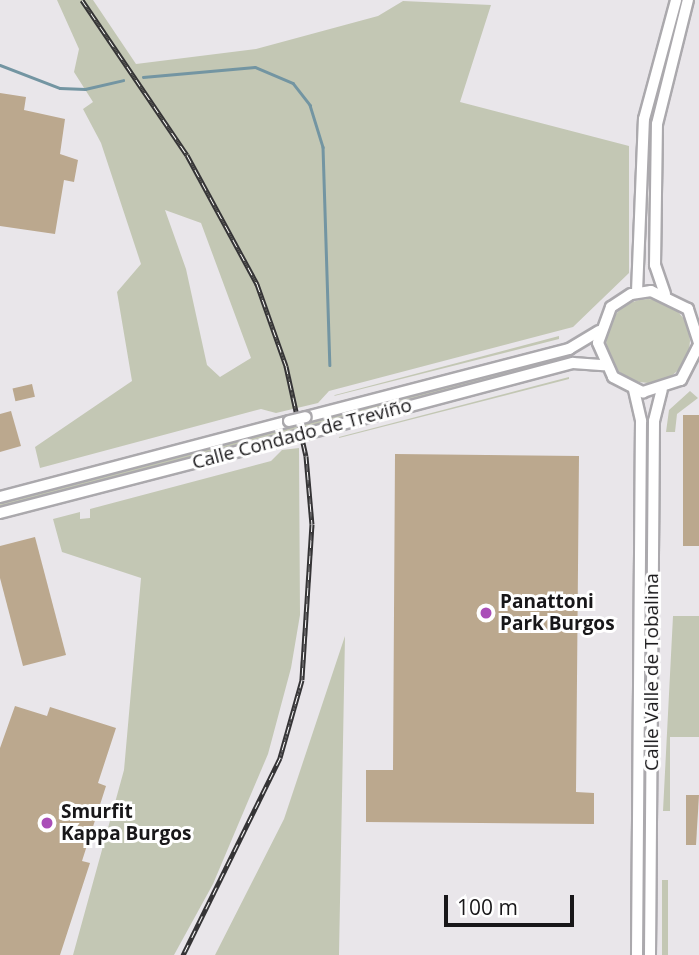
<!DOCTYPE html>
<html>
<head>
<meta charset="utf-8">
<style>
	body { margin:0 }
	#map { position:relative; width:699px; height:955px; overflow:hidden; background:#e9e6ea; font-family:"Open Sans",sans-serif }
	div>[style] { position:absolute }
	[style*='--x'] { left:calc(var(--x)*1px); top:calc(var(--y)*1px); width:calc(var(--w)*1px); rotate:calc(var(--a)*1deg) }
	.green>* { inset:0; background:#c3c7b4; transform-origin:0 0 }
	.round { border-radius:50% }
	.stream>* { height:2.5px; margin:-1.25px; padding:0 1.25px; transform-origin:1.25px; border-radius:1.25px; background:#7395a2 }
	.building>* { inset:0; background:#bba88e; transform-origin:0 0 }
	.roads { filter:drop-shadow(2px 0 #aba9ad) drop-shadow(-2px 0 #aba9ad) drop-shadow(0 2px #aba9ad) drop-shadow(0 -2px #aba9ad) }
	.street>* { height:10px; margin:-5px; padding:0 5px; transform-origin:5px; border-radius:5px; background:#fff }
	.rail>* { height:5px; margin-top:-2.5px; transform-origin:0; background:repeating-linear-gradient(90deg,#fff 0 8px,#353436 0 16px); box-sizing:border-box; border-block:2px solid #353436 }
	.bridges { filter:drop-shadow(2px 0 #aba9ad) drop-shadow(-2px 0 #aba9ad) drop-shadow(0 2px #aba9ad) drop-shadow(0 -2px #aba9ad) }
	.street-bridge>* { height:10px; margin:-5px; padding:0 5px; transform-origin:5px; border-radius:5px; background:#fff }
	.dots>* { width:19px; height:19px; translate:-50% -50%; box-sizing:border-box; border:4px solid #fff; border-radius:50% }
	span { translate:-50% -50%; white-space:nowrap; text-align:center; line-height:1.15; -webkit-text-stroke:6px #fff; paint-order:stroke }
	.street-label { font-size:19px; color:#181719 }
	.poi-label { font-size:19px; color:#181719; font-weight:700 }
	.left { translate:0 -50%; text-align:left }
	.scale { position:absolute; left:444px; top:895px; width:130px; height:32px; box-sizing:border-box; border:4px solid #181719; border-top:0; padding-left:9px; font-size:21px; line-height:24px; white-space:nowrap; color:#181719; -webkit-text-stroke:5px #fff; paint-order:stroke }
</style>
</head>
<body>
<div id="map">
	<div class="green">
		<div style="clip-path:polygon(evenodd,57px 0,93px 0,136px 64px,256px 49px,378px 16px,403px 1px,491px 5px,460px 102px,629px 146px,629px 273px,573px 327px,329px 391px,318px 403px,276px 413px,261px 409px,40px 468px,35px 447px,132px 381px,117px 292px,141px 264px,101px 143px,83px 109px,93px 102px,74px 72px,79px 49px,57px 0,165px 210px,201px 223px,251px 358px,220px 377px,207px 365px,186px 269px,165px 210px)"></div>
		<div style="clip-path:polygon(680px 0,653px 115px,648px 258px,650px 114px)"></div>
		<div class="round" style="left:606px;top:299px;width:84px;height:84px"></div>
		<div style="clip-path:polygon(559px 336px,559px 339px,334px 396px,335px 395px)"></div>
		<div style="clip-path:polygon(566px 354px,567px 358px,0 508px,0 503px,32px 495px)"></div>
		<div style="clip-path:polygon(569px 377px,569px 379px,339px 438px,339px 437px)"></div>
		<div style="clip-path:polygon(690px 391px,698px 398px,677px 414px,675px 432px,666px 432px,669px 410px)"></div>
		<div style="clip-path:polygon(646px 424px,645px 938px,642px 955px,643px 889px)"></div>
		<div style="clip-path:polygon(299px 448px,300px 615px,291px 668px,268px 754px,213px 884px,174px 955px,73px 955px,124px 770px,141px 578px,62px 552px,53px 519px,80px 512px,80px 519px,90px 518px,90px 509px,271px 461px,282px 450px)"></div>
		<div style="clip-path:polygon(673px 616px,699px 616px,699px 737px,670px 737px,670px 811px,663px 811px)"></div>
		<div style="clip-path:polygon(345px 636px,339px 955px,215px 955px,284px 819px)"></div>
		<div style="left:662px;top:880px;width:6px;height:75px"></div>
	</div>
	<div class="stream">
		<div style="--x:0;--y:65;--w:64;--a:21"></div>
		<div style="--x:60;--y:88;--w:25;--a:2"></div>
		<div style="--x:85;--y:89;--w:39;--a:-13"></div>
		<div style="--x:143;--y:77;--w:112;--a:-5.1"></div>
		<div style="--x:255;--y:67;--w:41;--a:22.8"></div>
		<div style="--x:293;--y:83;--w:28;--a:52"></div>
		<div style="--x:310;--y:105;--w:44;--a:72.8"></div>
		<div style="--x:323;--y:147;--w:218;--a:88.2"></div>
	</div>
	<div class="building">
		<div style="clip-path:polygon(0 93px,26px 97px,24px 110px,65px 119px,60px 154px,78px 160px,74px 182px,64px 180px,55px 234px,0 226px)"></div>
		<div style="left:32px;top:384px;width:13px;height:20px;rotate:77deg"></div>
		<div style="clip-path:polygon(11px 411px,21px 446px,0 452px,0 414px)"></div>
		<div style="left:699px;top:415px;width:131px;height:16px;rotate:90deg"></div>
		<div style="clip-path:polygon(395px 454px,579px 456px,576px 792px,594px 793px,594px 824px,366px 822px,366px 770px,393px 770px)"></div>
		<div style="clip-path:polygon(35px 537px,66px 655px,23px 666px,0 578px,0 546px)"></div>
		<div style="clip-path:polygon(15px 706px,47px 716px,50px 707px,116px 728px,98px 783px,106px 786px,82px 861px,90px 863px,60px 955px,0 955px,0 748px)"></div>
		<div style="clip-path:polygon(686px 795px,699px 795px,696px 845px,686px 845px)"></div>
	</div>
	<div class="roads">
		<div class="street">
			<div style="--x:637;--y:292;--w:173;--a:-87.7"></div>
			<div style="--x:644;--y:119;--w:123;--a:-74.9"></div>
			<div style="--x:665;--y:294;--w:31;--a:-109"></div>
			<div style="--x:655;--y:265;--w:141;--a:-89.2"></div>
			<div style="--x:657;--y:124;--w:128;--a:-76"></div>
			<div style="--x:699;--y:343;--w:36;--a:-108"></div>
			<div style="--x:688;--y:309;--w:41;--a:-154.1"></div>
			<div style="--x:651;--y:291;--w:20;--a:171"></div>
			<div style="--x:631;--y:294;--w:24;--a:147"></div>
			<div style="--x:611;--y:307;--w:38;--a:110"></div>
			<div style="--x:598;--y:343;--w:37;--a:66"></div>
			<div style="--x:613;--y:377;--w:34;--a:27"></div>
			<div style="--x:643;--y:392;--w:40;--a:-18"></div>
			<div style="--x:681;--y:380;--w:39;--a:-63"></div>
			<div style="--x:634;--y:390;--w:32;--a:77"></div>
			<div style="--x:641;--y:421;--w:534;--a:90.43"></div>
			<div style="--x:306;--y:417;--w:272;--a:-14.5"></div>
			<div style="--x:569;--y:349;--w:35;--a:-31"></div>
			<div style="--x:309;--y:433;--w:273;--a:-14.9"></div>
			<div style="--x:573;--y:363;--w:31;--a:4"></div>
			<div style="--x:0;--y:497;--w:299;--a:-14.7"></div>
			<div style="--x:0;--y:513;--w:303;--a:-14.5"></div>
			<div style="--x:650;--y:955;--w:534;--a:-89.57"></div>
			<div style="--x:654;--y:421;--w:32;--a:-76"></div>
		</div>
	</div>
	<div class="rail">
		<div style="--x:82;--y:0;--w:187;--a:55.9"></div>
		<div style="--x:187;--y:155;--w:147;--a:61.5"></div>
		<div style="--x:257;--y:284;--w:87;--a:70.5"></div>
		<div style="--x:286;--y:366;--w:92;--a:77.5"></div>
		<div style="--x:306;--y:456;--w:68;--a:85"></div>
		<div style="--x:312;--y:524;--w:156;--a:93.7"></div>
		<div style="--x:302;--y:680;--w:81;--a:105.8"></div>
		<div style="--x:280;--y:758;--w:220;--a:116.2"></div>
	</div>
	<div class="bridges">
		<div class="street-bridge">
			<div style="--x:289;--y:421;--w:17;--a:-13"></div>
			<div style="--x:293;--y:437;--w:16;--a:-14"></div>
		</div>
	</div>
	<div class="dots">
		<div style="left:486px;top:613px;background:#aa4eb8"></div>
		<div style="left:47px;top:823px;background:#aa4eb8"></div>
	</div>
	<div class="street-label">
		<span style="left:302px;top:434px;rotate:-15deg">Calle Condado de Treviño</span>
		<span style="left:652px;top:672px;rotate:-90deg">Calle Valle de Tobalina</span>
	</div>
	<div class="poi-label">
		<span class="left" style="left:500px;top:613px">Panattoni<br>Park Burgos</span>
		<span class="left" style="left:61px;top:823px">Smurfit<br>Kappa Burgos</span>
	</div>
	<div class="scale">100 m</div>
</div>
</body>
</html>
